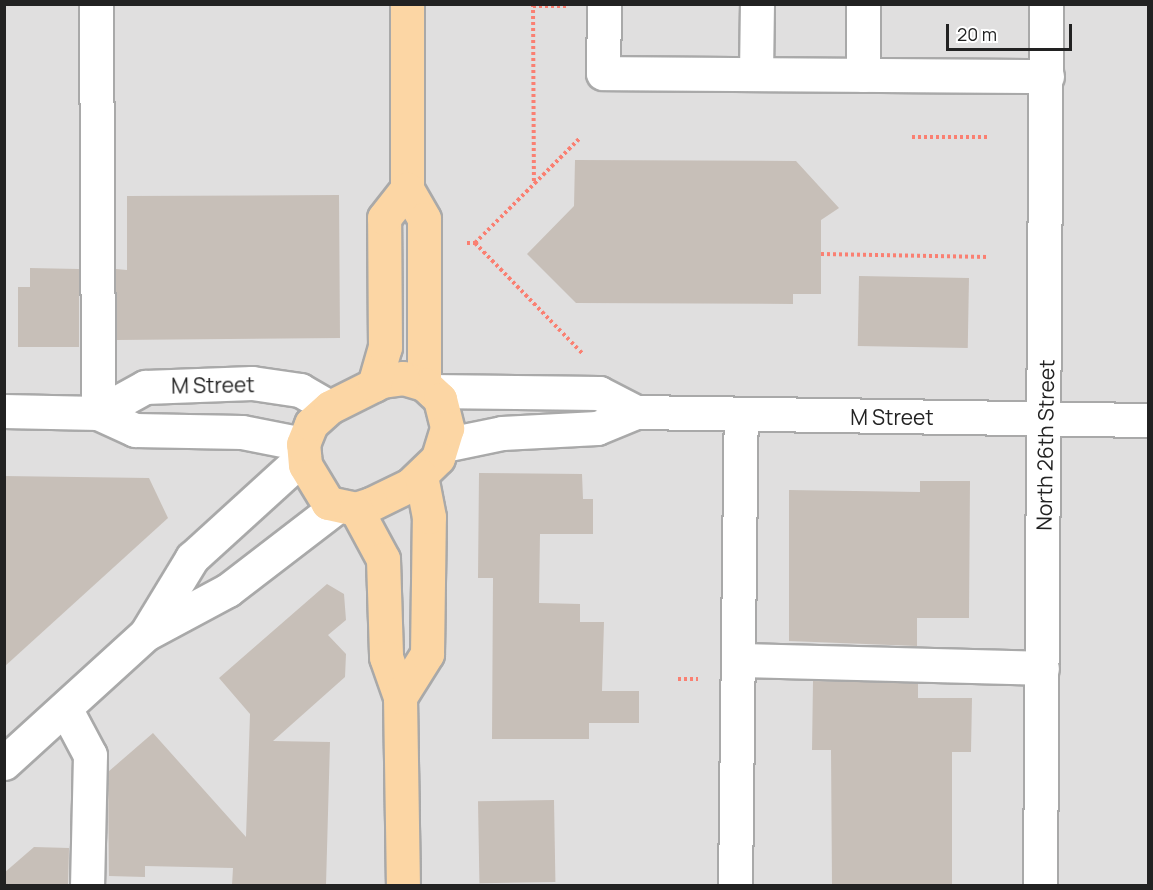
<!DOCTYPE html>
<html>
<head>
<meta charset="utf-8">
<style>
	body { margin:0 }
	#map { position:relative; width:1153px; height:890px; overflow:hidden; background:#f2efe9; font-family:Manrope,sans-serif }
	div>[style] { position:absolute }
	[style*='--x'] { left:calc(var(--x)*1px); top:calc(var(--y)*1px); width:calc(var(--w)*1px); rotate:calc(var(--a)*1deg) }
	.residential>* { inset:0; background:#e0dfdf; transform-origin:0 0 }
	.building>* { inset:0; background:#c7bfb8; transform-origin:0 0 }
	.path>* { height:4px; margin-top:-2px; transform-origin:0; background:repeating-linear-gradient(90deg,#fa8072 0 3px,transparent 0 6px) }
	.roads { filter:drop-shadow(2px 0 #a9a9a9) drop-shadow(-2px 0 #a9a9a9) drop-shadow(0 2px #a9a9a9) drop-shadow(0 -2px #a9a9a9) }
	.minor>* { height:33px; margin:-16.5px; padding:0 16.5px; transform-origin:16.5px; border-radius:16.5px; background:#fff }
	.major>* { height:33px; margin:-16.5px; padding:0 16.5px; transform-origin:16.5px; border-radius:16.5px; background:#fcd6a4 }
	span { translate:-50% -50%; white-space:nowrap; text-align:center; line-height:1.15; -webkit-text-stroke:4.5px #fff; paint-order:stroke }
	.street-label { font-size:21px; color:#222 }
	.frame { position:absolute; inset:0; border:6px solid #222; pointer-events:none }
	.scale { position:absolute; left:946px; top:24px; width:126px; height:27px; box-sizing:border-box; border:3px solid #222; border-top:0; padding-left:8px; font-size:18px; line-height:21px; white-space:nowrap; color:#222; -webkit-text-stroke:4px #fff; paint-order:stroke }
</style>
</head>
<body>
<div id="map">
	<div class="residential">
		<div style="left:5px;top:5px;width:1143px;height:880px"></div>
	</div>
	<div class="building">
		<div style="clip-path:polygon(575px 160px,796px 161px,839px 208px,821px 220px,821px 294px,793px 294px,793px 304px,576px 303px,527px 254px,574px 206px)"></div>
		<div style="clip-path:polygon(339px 195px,340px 338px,116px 340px,116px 269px,127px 270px,127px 196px)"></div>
		<div style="clip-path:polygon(30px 268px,79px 269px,79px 347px,18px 347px,18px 287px,30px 287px)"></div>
		<div style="left:859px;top:276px;width:110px;height:70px;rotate:1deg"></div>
		<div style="clip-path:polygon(479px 473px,582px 474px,583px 499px,593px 499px,593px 534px,540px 534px,539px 603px,580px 604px,580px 622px,604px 622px,602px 691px,639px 691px,639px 723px,589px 723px,589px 739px,492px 739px,493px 578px,478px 578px)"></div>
		<div style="clip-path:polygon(4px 476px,149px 478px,168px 518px,4px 667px)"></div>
		<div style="clip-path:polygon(920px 481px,970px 481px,969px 618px,917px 618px,917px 646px,789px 641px,789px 490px,920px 492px)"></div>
		<div style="clip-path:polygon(327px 584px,344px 594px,346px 620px,328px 635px,346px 654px,345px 677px,273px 741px,330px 742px,326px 885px,232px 885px,233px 868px,145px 866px,145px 877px,109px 876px,108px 772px,153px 733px,246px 837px,250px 714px,219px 678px)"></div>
		<div style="clip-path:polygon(813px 681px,918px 683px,918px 698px,972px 698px,971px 752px,952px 752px,952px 885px,832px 885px,831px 750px,812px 750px)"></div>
		<div style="left:554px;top:800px;width:82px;height:76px;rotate:89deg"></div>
		<div style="clip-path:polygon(34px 847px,69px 848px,68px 885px,4px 885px,4px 873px)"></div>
	</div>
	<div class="path">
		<div style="--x:533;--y:4;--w:178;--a:89.7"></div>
		<div style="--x:533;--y:6;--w:34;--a:0"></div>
		<div style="--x:912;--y:137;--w:77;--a:0"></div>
		<div style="--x:579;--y:139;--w:147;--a:135"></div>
		<div style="--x:475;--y:243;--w:155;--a:45.8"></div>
		<div style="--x:467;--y:243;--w:8;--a:0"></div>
		<div style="--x:821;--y:254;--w:168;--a:1"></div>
		<div style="--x:678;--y:679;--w:20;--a:0"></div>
	</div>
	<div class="roads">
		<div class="minor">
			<div style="--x:96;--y:4;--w:409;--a:89.7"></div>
			<div style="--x:604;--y:4;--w:69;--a:90.8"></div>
			<div style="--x:603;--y:73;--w:444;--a:0.4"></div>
			<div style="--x:756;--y:74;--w:70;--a:-89.2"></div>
			<div style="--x:863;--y:75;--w:71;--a:-90"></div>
			<div style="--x:432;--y:391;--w:167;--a:0.7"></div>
			<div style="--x:599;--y:393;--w:42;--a:27.2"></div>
			<div style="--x:4;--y:411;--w:94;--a:1.2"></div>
			<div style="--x:98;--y:413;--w:41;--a:24.7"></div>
			<div style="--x:135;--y:430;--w:107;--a:1.1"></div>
			<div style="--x:242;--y:432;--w:62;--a:11.1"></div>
			<div style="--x:98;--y:413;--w:54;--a:-29"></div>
			<div style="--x:145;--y:387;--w:107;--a:-2.1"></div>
			<div style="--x:252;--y:383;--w:49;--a:8.3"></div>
			<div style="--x:300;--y:390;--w:34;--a:30"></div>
			<div style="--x:444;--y:445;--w:59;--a:-11.7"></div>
			<div style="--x:502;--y:433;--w:95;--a:-3"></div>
			<div style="--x:597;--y:428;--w:42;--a:-22.3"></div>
			<div style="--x:636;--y:412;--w:512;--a:0.9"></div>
			<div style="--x:147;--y:632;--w:87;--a:-58.7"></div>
			<div style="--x:192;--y:558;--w:151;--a:-42.3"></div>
			<div style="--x:739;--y:660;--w:303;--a:1.5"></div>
			<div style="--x:65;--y:708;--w:53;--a:62"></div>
			<div style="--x:90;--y:755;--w:131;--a:91.3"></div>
			<div style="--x:4;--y:763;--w:192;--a:-42.3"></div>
			<div style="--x:146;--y:634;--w:93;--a:-28.2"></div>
			<div style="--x:228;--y:590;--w:136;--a:-37.5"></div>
			<div style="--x:735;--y:886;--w:470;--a:-89.3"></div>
			<div style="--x:1040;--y:886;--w:882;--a:-89.61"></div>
		</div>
		<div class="major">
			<div style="--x:407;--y:4;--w:185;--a:90"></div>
			<div style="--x:407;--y:189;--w:34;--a:60"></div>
			<div style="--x:424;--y:219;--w:165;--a:90"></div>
			<div style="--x:403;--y:378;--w:22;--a:16"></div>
			<div style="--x:424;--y:384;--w:22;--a:43"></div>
			<div style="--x:440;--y:399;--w:30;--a:76"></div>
			<div style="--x:447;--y:428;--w:31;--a:107"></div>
			<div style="--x:438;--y:458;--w:39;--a:136"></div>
			<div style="--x:410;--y:485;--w:43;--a:154"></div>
			<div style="--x:371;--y:504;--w:16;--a:162"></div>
			<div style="--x:356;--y:509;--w:29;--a:-168"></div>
			<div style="--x:328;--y:503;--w:44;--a:-121.2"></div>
			<div style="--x:305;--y:465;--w:21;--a:-95"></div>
			<div style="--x:303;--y:444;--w:22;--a:-68"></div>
			<div style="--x:311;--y:424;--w:25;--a:-42"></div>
			<div style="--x:330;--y:407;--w:58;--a:-26.6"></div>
			<div style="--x:382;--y:381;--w:21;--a:-8"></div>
			<div style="--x:374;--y:385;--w:40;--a:-74"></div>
			<div style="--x:385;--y:347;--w:129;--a:-90.4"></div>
			<div style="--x:384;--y:218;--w:37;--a:-52"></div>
			<div style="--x:356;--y:509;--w:57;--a:61.6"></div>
			<div style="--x:383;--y:559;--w:98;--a:88.2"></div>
			<div style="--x:386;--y:657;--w:42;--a:70.7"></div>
			<div style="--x:400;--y:697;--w:189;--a:89.1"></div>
			<div style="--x:400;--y:697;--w:51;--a:-57.9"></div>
			<div style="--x:427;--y:654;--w:137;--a:-89.2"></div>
			<div style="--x:429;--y:517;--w:42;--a:-101"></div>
		</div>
	</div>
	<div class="street-label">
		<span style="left:213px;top:385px;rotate:-1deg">M Street</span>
		<span style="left:892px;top:417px">M Street</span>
		<span style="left:1045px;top:445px;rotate:-89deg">North 26th Street</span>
	</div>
	<div class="frame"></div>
	<div class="scale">20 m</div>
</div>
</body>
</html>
